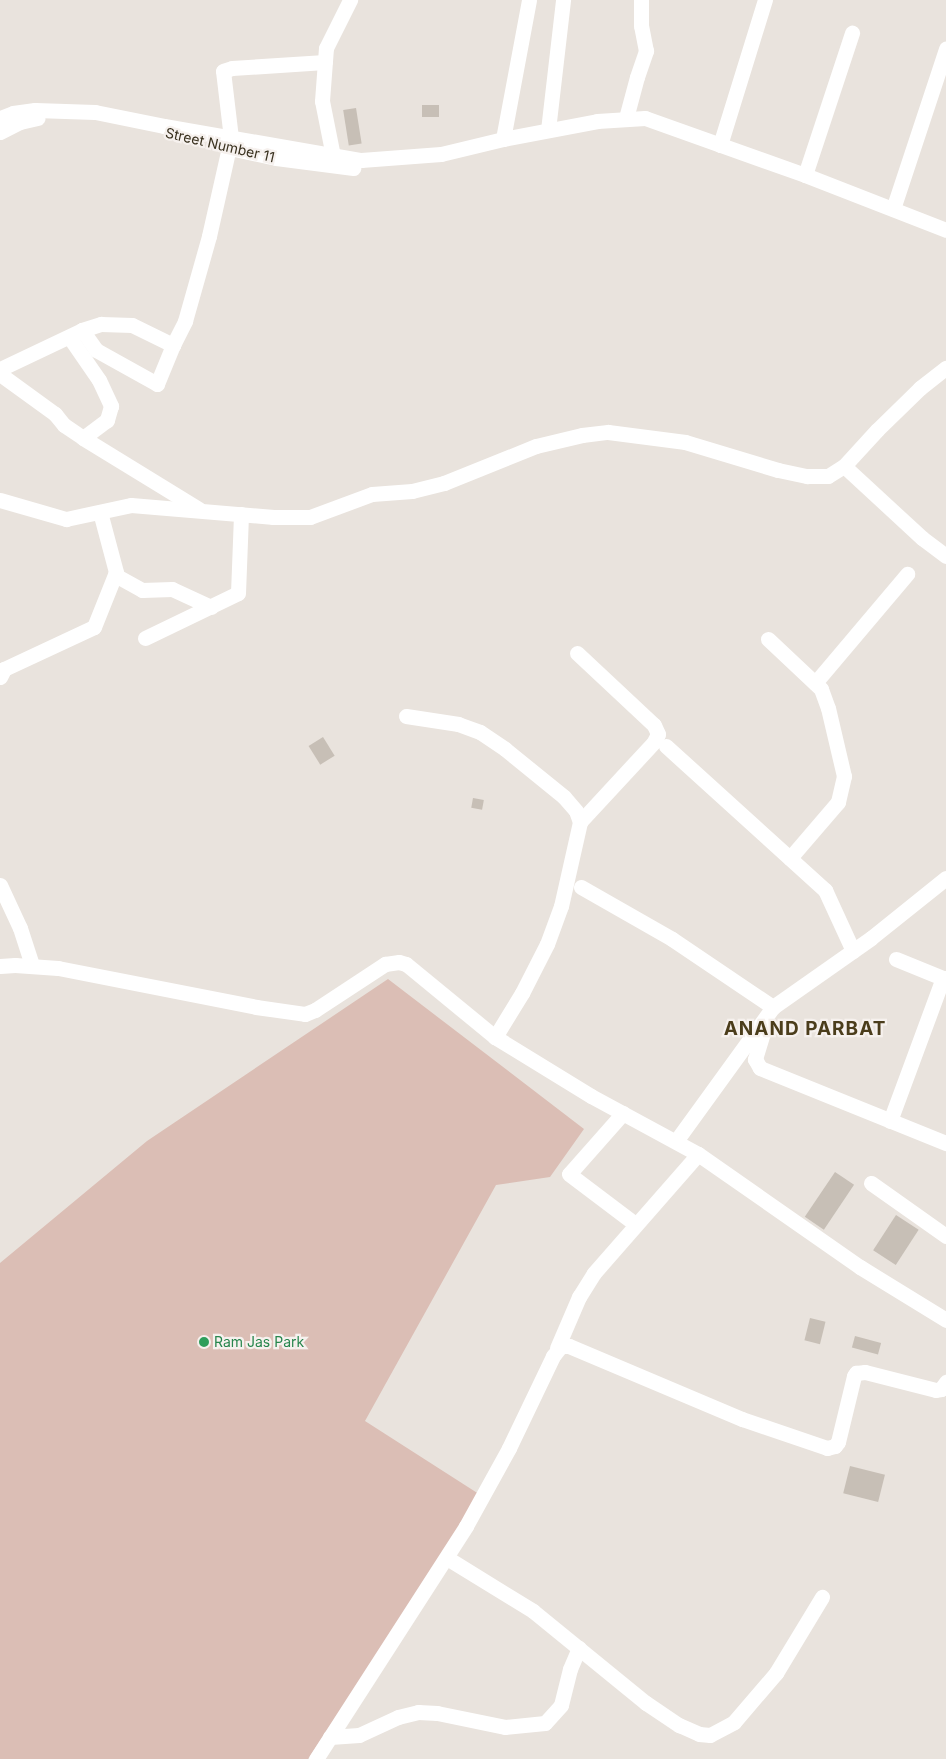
<!DOCTYPE html>
<html>
<head>
<meta charset="utf-8">
<style>
	body { margin:0 }
	#map { position:relative; width:946px; height:1759px; overflow:hidden; background:#e9e3dd; font-family:Inter,sans-serif }
	div>[style] { position:absolute }
	[style*='--x'] { left:calc(var(--x)*1px); top:calc(var(--y)*1px); width:calc(var(--w)*1px); rotate:calc(var(--a)*1deg) }
	.green>* { inset:0; background:#dbbeb5 }
	.building>* { inset:0; background:#c7bfb6; transform-origin:0 0 }
	.minor>* { height:15px; margin:-7.5px; padding:0 7.5px; transform-origin:7.5px; border-radius:7.5px; background:#fff }
	.dots>* { width:14px; height:14px; translate:-50% -50%; box-sizing:border-box; border:2px solid #f6f1ee; border-radius:50% }
	span { translate:-50% -50%; white-space:nowrap; text-align:center; line-height:1.15; -webkit-text-stroke:4.5px #f6f1ee; paint-order:stroke }
	.street-label { font-size:14px; color:#39311f }
	.leisure-label { font-size:14px; color:#27864d }
	.left { translate:0 -50%; text-align:left }
	.district-label { font-size:19px; color:#4b3d1b; font-weight:700; letter-spacing:1px }
</style>
</head>
<body>
<div id="map">
	<div class="green">
		<div style="clip-path:polygon(388px 979px,584px 1129px,550px 1177px,496px 1185px,365px 1421px,482px 1496px,308px 1759px,0 1759px,0 1263px,147px 1141px)"></div>
	</div>
	<div class="building">
		<div style="left:439px;top:105px;width:12px;height:17px;rotate:90deg"></div>
		<div style="left:356px;top:108px;width:36px;height:13px;rotate:81deg"></div>
		<div style="left:323px;top:737px;width:22px;height:17px;rotate:58deg"></div>
		<div style="left:473px;top:798px;width:11px;height:10px;rotate:10deg"></div>
		<div style="left:835px;top:1172px;width:23px;height:54px;rotate:34deg"></div>
		<div style="left:896px;top:1215px;width:27px;height:42px;rotate:33deg"></div>
		<div style="left:810px;top:1318px;width:16px;height:23px;rotate:14deg"></div>
		<div style="left:855px;top:1336px;width:27px;height:12px;rotate:15deg"></div>
		<div style="left:850px;top:1466px;width:36px;height:28px;rotate:14deg"></div>
	</div>
	<div class="minor">
		<div style="--x:0;--y:118;--w:14;--a:-21"></div>
		<div style="--x:13;--y:113;--w:22;--a:-8"></div>
		<div style="--x:35;--y:110;--w:60;--a:1.9"></div>
		<div style="--x:95;--y:112;--w:70;--a:11.5"></div>
		<div style="--x:164;--y:126;--w:200;--a:9.8"></div>
		<div style="--x:361;--y:160;--w:80;--a:-4.3"></div>
		<div style="--x:441;--y:154;--w:64;--a:-13.6"></div>
		<div style="--x:503;--y:139;--w:96;--a:-10.8"></div>
		<div style="--x:597;--y:121;--w:48;--a:-3.6"></div>
		<div style="--x:645;--y:118;--w:170;--a:19.6"></div>
		<div style="--x:805;--y:175;--w:151;--a:21.3"></div>
		<div style="--x:626;--y:118;--w:42;--a:-75"></div>
		<div style="--x:637;--y:77;--w:28;--a:-71"></div>
		<div style="--x:646;--y:51;--w:25;--a:-101"></div>
		<div style="--x:641;--y:26;--w:26;--a:-90"></div>
		<div style="--x:548;--y:130;--w:131;--a:-83.4"></div>
		<div style="--x:0;--y:132;--w:22;--a:-27"></div>
		<div style="--x:20;--y:122;--w:18;--a:-13"></div>
		<div style="--x:503;--y:139;--w:141;--a:-79.4"></div>
		<div style="--x:720;--y:145;--w:152;--a:-72.8"></div>
		<div style="--x:230;--y:148;--w:47;--a:12.3"></div>
		<div style="--x:276;--y:158;--w:78;--a:7.4"></div>
		<div style="--x:333;--y:156;--w:56;--a:-101.3"></div>
		<div style="--x:322;--y:101;--w:53;--a:-85.7"></div>
		<div style="--x:326;--y:48;--w:54;--a:-63.4"></div>
		<div style="--x:805;--y:175;--w:150;--a:-71.7"></div>
		<div style="--x:893;--y:209;--w:169;--a:-71.7"></div>
		<div style="--x:82;--y:330;--w:24;--a:55"></div>
		<div style="--x:96;--y:350;--w:70;--a:29.1"></div>
		<div style="--x:157;--y:384;--w:42;--a:-67.7"></div>
		<div style="--x:70;--y:338;--w:51;--a:55.4"></div>
		<div style="--x:99;--y:380;--w:29;--a:65"></div>
		<div style="--x:111;--y:406;--w:15;--a:106"></div>
		<div style="--x:107;--y:420;--w:30;--a:143"></div>
		<div style="--x:0;--y:369;--w:91;--a:-25.4"></div>
		<div style="--x:82;--y:330;--w:20;--a:-18"></div>
		<div style="--x:101;--y:324;--w:31;--a:2"></div>
		<div style="--x:132;--y:325;--w:46;--a:26"></div>
		<div style="--x:173;--y:345;--w:27;--a:-63"></div>
		<div style="--x:185;--y:321;--w:88;--a:-74.2"></div>
		<div style="--x:209;--y:236;--w:100;--a:-77.3"></div>
		<div style="--x:231;--y:138;--w:67;--a:-96.8"></div>
		<div style="--x:223;--y:71;--w:9;--a:-18"></div>
		<div style="--x:232;--y:68;--w:93;--a:-3.7"></div>
		<div style="--x:0;--y:374;--w:68;--a:36"></div>
		<div style="--x:55;--y:414;--w:14;--a:51"></div>
		<div style="--x:64;--y:425;--w:23;--a:34"></div>
		<div style="--x:83;--y:438;--w:136;--a:31.5"></div>
		<div style="--x:844;--y:466;--w:106;--a:42.7"></div>
		<div style="--x:922;--y:538;--w:30;--a:37"></div>
		<div style="--x:0;--y:500;--w:69;--a:16.1"></div>
		<div style="--x:66;--y:519;--w:66;--a:-12.2"></div>
		<div style="--x:131;--y:505;--w:143;--a:4.8"></div>
		<div style="--x:273;--y:517;--w:37;--a:0"></div>
		<div style="--x:310;--y:517;--w:66;--a:-20.4"></div>
		<div style="--x:372;--y:494;--w:40;--a:-4.3"></div>
		<div style="--x:412;--y:491;--w:33;--a:-14"></div>
		<div style="--x:444;--y:483;--w:99;--a:-21.9"></div>
		<div style="--x:536;--y:446;--w:47;--a:-13.4"></div>
		<div style="--x:582;--y:435;--w:26;--a:-7"></div>
		<div style="--x:608;--y:432;--w:78;--a:7.4"></div>
		<div style="--x:685;--y:442;--w:97;--a:16.8"></div>
		<div style="--x:778;--y:470;--w:30;--a:12"></div>
		<div style="--x:807;--y:476;--w:21;--a:0"></div>
		<div style="--x:828;--y:476;--w:19;--a:-32"></div>
		<div style="--x:844;--y:466;--w:49;--a:-47.5"></div>
		<div style="--x:877;--y:430;--w:60;--a:-44.3"></div>
		<div style="--x:920;--y:388;--w:33;--a:-38"></div>
		<div style="--x:115;--y:575;--w:31;--a:29"></div>
		<div style="--x:142;--y:590;--w:30;--a:-2"></div>
		<div style="--x:172;--y:589;--w:43;--a:24.8"></div>
		<div style="--x:145;--y:638;--w:103;--a:-25.8"></div>
		<div style="--x:238;--y:593;--w:79;--a:-87.8"></div>
		<div style="--x:768;--y:639;--w:73;--a:43.3"></div>
		<div style="--x:821;--y:689;--w:20;--a:70"></div>
		<div style="--x:828;--y:708;--w:70;--a:76.8"></div>
		<div style="--x:844;--y:776;--w:27;--a:103"></div>
		<div style="--x:838;--y:802;--w:74;--a:130.6"></div>
		<div style="--x:577;--y:653;--w:105;--a:43.1"></div>
		<div style="--x:654;--y:725;--w:10;--a:66"></div>
		<div style="--x:658;--y:734;--w:9;--a:117"></div>
		<div style="--x:654;--y:742;--w:109;--a:132.8"></div>
		<div style="--x:0;--y:677;--w:9;--a:-63"></div>
		<div style="--x:4;--y:669;--w:99;--a:-25"></div>
		<div style="--x:94;--y:627;--w:59;--a:-68.2"></div>
		<div style="--x:116;--y:572;--w:62;--a:-104.9"></div>
		<div style="--x:815;--y:683;--w:143;--a:-49.8"></div>
		<div style="--x:406;--y:716;--w:53;--a:8.7"></div>
		<div style="--x:458;--y:724;--w:23;--a:20"></div>
		<div style="--x:480;--y:732;--w:30;--a:34"></div>
		<div style="--x:505;--y:749;--w:76;--a:39.1"></div>
		<div style="--x:564;--y:797;--w:18;--a:49"></div>
		<div style="--x:576;--y:811;--w:12;--a:70"></div>
		<div style="--x:580;--y:822;--w:86;--a:102.7"></div>
		<div style="--x:561;--y:906;--w:40;--a:110.2"></div>
		<div style="--x:547;--y:944;--w:55;--a:117"></div>
		<div style="--x:522;--y:993;--w:52;--a:121.5"></div>
		<div style="--x:666;--y:746;--w:215;--a:42.2"></div>
		<div style="--x:825;--y:890;--w:67;--a:65.3"></div>
		<div style="--x:0;--y:885;--w:47;--a:65.1"></div>
		<div style="--x:20;--y:928;--w:39;--a:72"></div>
		<div style="--x:581;--y:887;--w:105;--a:29.7"></div>
		<div style="--x:672;--y:939;--w:122;--a:34"></div>
		<div style="--x:896;--y:959;--w:53;--a:22.2"></div>
		<div style="--x:0;--y:966;--w:15;--a:-4"></div>
		<div style="--x:15;--y:965;--w:43;--a:4"></div>
		<div style="--x:58;--y:968;--w:202;--a:11.1"></div>
		<div style="--x:256;--y:1007;--w:49;--a:8.1"></div>
		<div style="--x:305;--y:1014;--w:11;--a:-22"></div>
		<div style="--x:315;--y:1010;--w:84;--a:-33.3"></div>
		<div style="--x:385;--y:964;--w:14;--a:-8"></div>
		<div style="--x:399;--y:962;--w:7;--a:16"></div>
		<div style="--x:406;--y:964;--w:115;--a:39.4"></div>
		<div style="--x:495;--y:1037;--w:113;--a:31.6"></div>
		<div style="--x:591;--y:1096;--w:122;--a:28.5"></div>
		<div style="--x:698;--y:1154;--w:198;--a:34.9"></div>
		<div style="--x:860;--y:1267;--w:101;--a:31.6"></div>
		<div style="--x:766;--y:1023;--w:38;--a:107"></div>
		<div style="--x:755;--y:1059;--w:10;--a:61"></div>
		<div style="--x:760;--y:1068;--w:201;--a:22"></div>
		<div style="--x:623;--y:1113;--w:81;--a:131.5"></div>
		<div style="--x:569;--y:1174;--w:83;--a:37.1"></div>
		<div style="--x:890;--y:1121;--w:147;--a:-69.7"></div>
		<div style="--x:941;--y:983;--w:7;--a:-45"></div>
		<div style="--x:676;--y:1141;--w:165;--a:-54.1"></div>
		<div style="--x:773;--y:1007;--w:120;--a:-35.1"></div>
		<div style="--x:871;--y:938;--w:96;--a:-38.7"></div>
		<div style="--x:871;--y:1183;--w:92;--a:35.2"></div>
		<div style="--x:557;--y:1348;--w:56;--a:-66.7"></div>
		<div style="--x:579;--y:1297;--w:28;--a:-58"></div>
		<div style="--x:594;--y:1273;--w:158;--a:-48.8"></div>
		<div style="--x:447;--y:1558;--w:101;--a:31.6"></div>
		<div style="--x:533;--y:1611;--w:146;--a:39.2"></div>
		<div style="--x:646;--y:1703;--w:40;--a:34"></div>
		<div style="--x:679;--y:1725;--w:22;--a:24"></div>
		<div style="--x:699;--y:1734;--w:11;--a:5"></div>
		<div style="--x:710;--y:1735;--w:27;--a:-28"></div>
		<div style="--x:734;--y:1722;--w:65;--a:-49.4"></div>
		<div style="--x:776;--y:1673;--w:89;--a:-58.8"></div>
		<div style="--x:330;--y:1737;--w:29;--a:-4"></div>
		<div style="--x:359;--y:1735;--w:43;--a:-24.8"></div>
		<div style="--x:398;--y:1717;--w:21;--a:-14"></div>
		<div style="--x:418;--y:1712;--w:19;--a:3"></div>
		<div style="--x:437;--y:1713;--w:69;--a:11.6"></div>
		<div style="--x:505;--y:1727;--w:40;--a:-5.7"></div>
		<div style="--x:545;--y:1723;--w:24;--a:-48"></div>
		<div style="--x:561;--y:1705;--w:37;--a:-76"></div>
		<div style="--x:570;--y:1669;--w:23;--a:-67"></div>
		<div style="--x:316;--y:1759;--w:277;--a:-57.2"></div>
		<div style="--x:466;--y:1526;--w:89;--a:-61.1"></div>
		<div style="--x:509;--y:1448;--w:102;--a:-64.4"></div>
		<div style="--x:553;--y:1356;--w:13;--a:-51"></div>
		<div style="--x:561;--y:1346;--w:8;--a:0"></div>
		<div style="--x:569;--y:1346;--w:188;--a:22.9"></div>
		<div style="--x:742;--y:1419;--w:90;--a:18.8"></div>
		<div style="--x:827;--y:1448;--w:8;--a:-14"></div>
		<div style="--x:835;--y:1446;--w:5;--a:-53"></div>
		<div style="--x:838;--y:1442;--w:68;--a:-76.4"></div>
		<div style="--x:854;--y:1376;--w:4;--a:-56"></div>
		<div style="--x:856;--y:1373;--w:9;--a:-6"></div>
		<div style="--x:865;--y:1372;--w:73;--a:14.2"></div>
		<div style="--x:936;--y:1390;--w:5;--a:-11"></div>
		<div style="--x:941;--y:1389;--w:9;--a:-54"></div>
	</div>
	<div class="dots">
		<div style="left:204px;top:1342px;background:#2e9e5b"></div>
	</div>
	<div class="street-label">
		<span style="left:220px;top:145px;rotate:13deg">Street Number 11</span>
	</div>
	<div class="leisure-label">
		<span class="left" style="left:214px;top:1342px">Ram Jas Park</span>
	</div>
	<div class="district-label">
		<span style="left:805px;top:1029px">ANAND PARBAT</span>
	</div>
</div>
</body>
</html>
